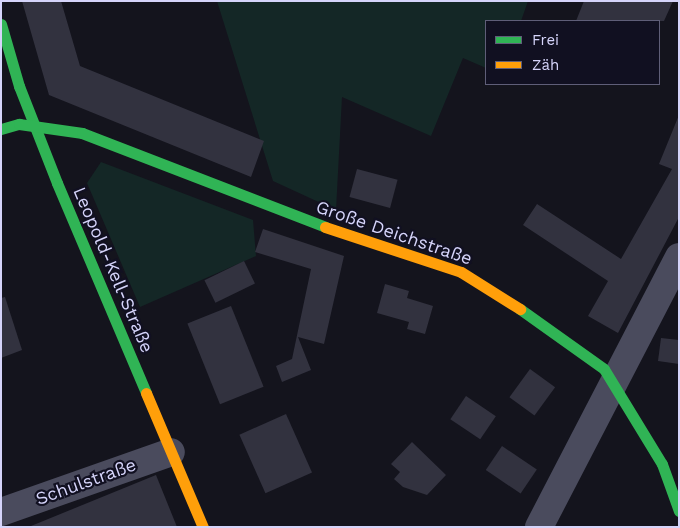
<!DOCTYPE html>
<html>
<head>
<meta charset="utf-8">
<style>
	body { margin:0 }
	#map { position:relative; width:680px; height:528px; overflow:hidden; background:#14141d; font-family:"Work Sans",sans-serif }
	div>[style] { position:absolute }
	[style*='--x'] { left:calc(var(--x)*1px); top:calc(var(--y)*1px); width:calc(var(--w)*1px); rotate:calc(var(--a)*1deg) }
	.green>* { inset:0; background:#142726 }
	.building>* { inset:0; background:#32323f; transform-origin:0 0 }
	.street>* { height:28px; margin:-14px; padding:0 14px; transform-origin:14px; border-radius:14px; background:#4a4b5d }
	.fast>* { height:11px; margin:-5.5px; padding:0 5.5px; transform-origin:5.5px; border-radius:5.5px; background:#30b455 }
	.slow>* { height:11px; margin:-5.5px; padding:0 5.5px; transform-origin:5.5px; border-radius:5.5px; background:#ff9f0a }
	span { translate:-50% -50%; white-space:nowrap; text-align:center; line-height:1.15; -webkit-text-stroke:4.5px #111021; paint-order:stroke }
	.street-label { font-size:18px; color:#d5d4fa }
	.frame { position:absolute; inset:0; border:2px solid #d5d4fa; pointer-events:none }
	.legend { position:absolute; left:485px; top:20px; width:175px; height:65px; box-sizing:border-box; background:#111021; border:1px solid #5f5e78; margin:0; padding:6px 9px; list-style:none; font-size:15px; color:#d5d4fa }
	.legend li { display:flex; align-items:center; gap:10px; height:25px }
	.legend b { width:25px; border:1px solid #5f5e78 }
</style>
</head>
<body>
<div id="map">
	<div class="green">
		<div style="clip-path:polygon(217px 1px,528px 1px,521px 21px,486px 21px,486px 68px,463px 58px,431px 136px,342px 97px,336px 210px,273px 181px)"></div>
		<div style="clip-path:polygon(101px 162px,253px 220px,256px 256px,140px 307px,87px 183px)"></div>
	</div>
	<div class="building">
		<div style="clip-path:polygon(22px 1px,61px 1px,80px 66px,264px 141px,251px 177px,49px 95px)"></div>
		<div style="clip-path:polygon(584px 1px,673px 1px,664px 21px,576px 21px)"></div>
		<div style="clip-path:polygon(679px 115px,679px 217px,618px 333px,588px 316px,608px 281px,523px 225px,537px 204px,621px 259px,672px 169px,659px 164px)"></div>
		<div style="left:357px;top:169px;width:42px;height:29px;rotate:15deg"></div>
		<div style="clip-path:polygon(263px 229px,344px 256px,324px 344px,298px 337px,311px 370px,282px 382px,276px 366px,292px 359px,311px 269px,255px 252px)"></div>
		<div style="left:244px;top:261px;width:25px;height:44px;rotate:64deg"></div>
		<div style="clip-path:polygon(385px 284px,409px 291px,407px 298px,433px 306px,425px 334px,407px 329px,409px 322px,377px 313px)"></div>
		<div style="clip-path:polygon(5px 297px,22px 350px,1px 358px,1px 298px)"></div>
		<div style="left:231px;top:306px;width:87px;height:47px;rotate:68deg"></div>
		<div style="clip-path:polygon(661px 338px,679px 340px,679px 364px,658px 361px)"></div>
		<div style="left:530px;top:369px;width:31px;height:35px;rotate:36deg"></div>
		<div style="left:466px;top:396px;width:36px;height:28px;rotate:34deg"></div>
		<div style="left:286px;top:414px;width:64px;height:51px;rotate:66deg"></div>
		<div style="clip-path:polygon(412px 442px,446px 475px,427px 495px,403px 487px,394px 479px,400px 472px,391px 464px)"></div>
		<div style="left:502px;top:446px;width:42px;height:29px;rotate:34deg"></div>
		<div style="clip-path:polygon(156px 475px,177px 527px,31px 527px,31px 526px)"></div>
	</div>
	<div class="street">
		<div style="--x:1;--y:512;--w:180;--a:-19.4"></div>
		<div style="--x:539;--y:527;--w:304;--a:-62.6"></div>
	</div>
	<div class="fast">
		<div style="--x:1;--y:24;--w:65;--a:73.8"></div>
		<div style="--x:19;--y:86;--w:104;--a:68.6"></div>
		<div style="--x:57;--y:183;--w:228;--a:67"></div>
		<div style="--x:1;--y:129;--w:19;--a:-16"></div>
		<div style="--x:19;--y:124;--w:64;--a:8.1"></div>
		<div style="--x:82;--y:133;--w:261;--a:21.1"></div>
		<div style="--x:520;--y:309;--w:103;--a:35.5"></div>
		<div style="--x:604;--y:369;--w:111;--a:58.6"></div>
		<div style="--x:662;--y:464;--w:50;--a:70.1"></div>
	</div>
	<div class="slow">
		<div style="--x:325;--y:227;--w:143;--a:18.3"></div>
		<div style="--x:461;--y:272;--w:70;--a:32.1"></div>
		<div style="--x:146;--y:393;--w:146;--a:67"></div>
	</div>
	<div class="street-label">
		<span style="left:394px;top:233px;rotate:19deg">Große Deichstraße</span>
		<span style="left:113px;top:270px;rotate:67deg">Leopold-Kell-Straße</span>
		<span style="left:86px;top:482px;rotate:-20deg">Schulstraße</span>
	</div>
	<div class="frame"></div>
	<ul class="legend">
	<li><b style="height:6px;background:#30b455"></b>Frei</li>
	<li><b style="height:6px;background:#ff9f0a"></b>Zäh</li>
	</ul>
</div>
</body>
</html>
